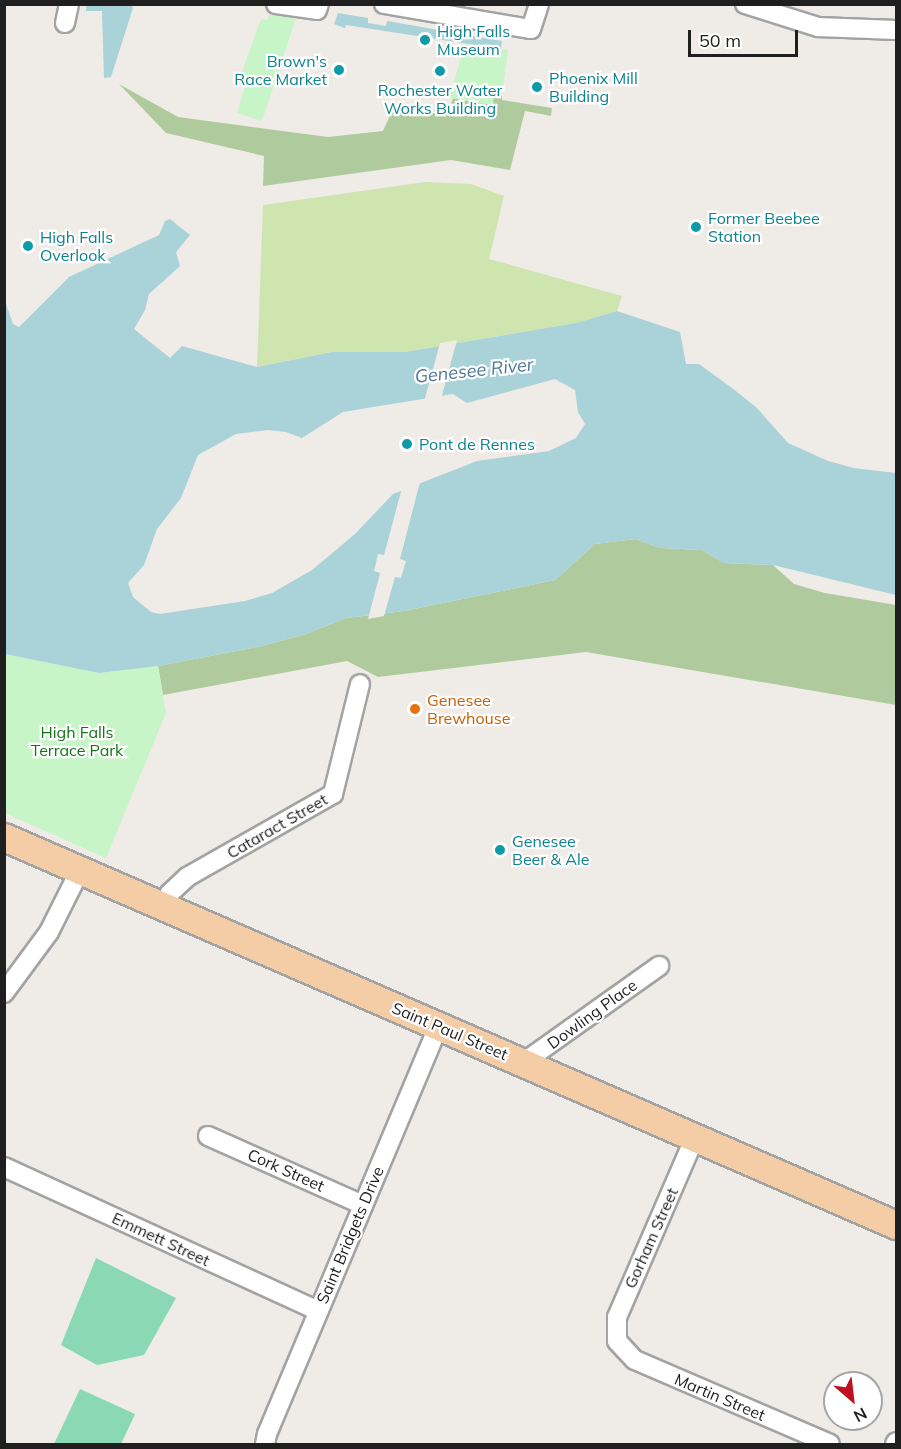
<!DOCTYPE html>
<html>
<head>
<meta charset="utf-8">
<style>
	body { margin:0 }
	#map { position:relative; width:901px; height:1449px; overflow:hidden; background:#efebe6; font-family:Mulish,sans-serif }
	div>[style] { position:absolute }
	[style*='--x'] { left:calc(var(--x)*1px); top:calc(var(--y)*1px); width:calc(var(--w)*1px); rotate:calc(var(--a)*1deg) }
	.grass>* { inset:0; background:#cee5b0 }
	.forest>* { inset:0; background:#afcb9e }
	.park>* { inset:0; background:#c7f5c7 }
	.pitch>* { inset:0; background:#8ad8b4 }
	.water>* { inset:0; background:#aad2d9 }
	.pier>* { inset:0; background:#efebe6 }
	.roads { filter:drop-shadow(2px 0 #a3a3a3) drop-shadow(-2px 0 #a3a3a3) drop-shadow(0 2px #a3a3a3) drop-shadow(0 -2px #a3a3a3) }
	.minor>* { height:18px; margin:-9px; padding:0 9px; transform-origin:9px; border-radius:9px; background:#fff }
	.primary>* { height:27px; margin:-13.5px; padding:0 13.5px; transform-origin:13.5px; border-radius:13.5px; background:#f4cca5 }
	.dots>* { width:16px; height:16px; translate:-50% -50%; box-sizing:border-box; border:3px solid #fff; border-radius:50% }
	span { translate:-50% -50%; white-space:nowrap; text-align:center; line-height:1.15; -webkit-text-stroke:4.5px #fff; paint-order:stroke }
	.culture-label { font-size:16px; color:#0d838f }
	.left { translate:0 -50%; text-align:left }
	.right { translate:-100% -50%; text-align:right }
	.food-label { font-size:16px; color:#c56008 }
	.park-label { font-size:16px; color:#157515 }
	.street-label { font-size:16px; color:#1f1f1f }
	.water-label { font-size:18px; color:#4c7898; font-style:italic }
	.frame { position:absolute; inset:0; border:6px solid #1f1f1f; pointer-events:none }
	.north { position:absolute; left:823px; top:1371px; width:60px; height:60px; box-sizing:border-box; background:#fff; border:2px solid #a5a5a5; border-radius:50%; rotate:152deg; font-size:16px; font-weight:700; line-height:24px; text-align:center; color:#1f1f1f }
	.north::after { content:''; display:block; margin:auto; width:21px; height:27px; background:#be101e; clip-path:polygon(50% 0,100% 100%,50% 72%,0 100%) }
	.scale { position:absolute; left:688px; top:30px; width:110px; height:27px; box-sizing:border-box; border:3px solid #1f1f1f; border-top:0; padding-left:8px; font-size:18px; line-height:21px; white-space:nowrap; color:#1f1f1f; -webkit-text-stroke:4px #fff; paint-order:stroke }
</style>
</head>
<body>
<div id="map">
	<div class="grass">
		<div style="clip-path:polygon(425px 182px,471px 184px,504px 196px,489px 259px,622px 296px,617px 311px,576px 323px,405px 352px,332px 352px,257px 367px,263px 205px)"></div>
	</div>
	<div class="forest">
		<div style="clip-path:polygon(119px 84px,178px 117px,328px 137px,383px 131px,392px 111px,409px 106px,446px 117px,453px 98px,492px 105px,494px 94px,502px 96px,502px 100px,552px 108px,551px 116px,525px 111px,510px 170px,451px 160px,263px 186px,264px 156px,166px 133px)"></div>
		<div style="clip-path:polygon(635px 539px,661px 548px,702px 550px,724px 563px,773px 565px,794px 584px,825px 593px,896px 605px,896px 705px,586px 652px,378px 677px,347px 661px,163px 695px,158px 666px,262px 646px,306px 634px,346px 618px,404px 611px,555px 580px,595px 544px)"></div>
	</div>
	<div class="park">
		<div style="clip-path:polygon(269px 15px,296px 18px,262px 121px,237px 113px,245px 86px,238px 83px,261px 19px,267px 20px)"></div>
		<div style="clip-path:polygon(465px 44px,508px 50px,502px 96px,494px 94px,493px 105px,449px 98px)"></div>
		<div style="clip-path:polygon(5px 654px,99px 673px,158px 666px,166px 713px,106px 858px,5px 813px)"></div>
	</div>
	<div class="pitch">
		<div style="clip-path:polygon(96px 1258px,176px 1298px,144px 1355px,97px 1365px,61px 1345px)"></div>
		<div style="clip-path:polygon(80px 1389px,135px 1414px,121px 1444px,54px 1444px)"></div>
	</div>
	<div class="water">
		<div style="clip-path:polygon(86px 4px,131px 5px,133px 8px,111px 77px,104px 78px,102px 11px,86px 11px)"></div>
		<div style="clip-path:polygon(338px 13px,368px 18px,368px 23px,386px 26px,387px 21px,502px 41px,501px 49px,346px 25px,345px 28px,334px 24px)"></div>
		<div style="clip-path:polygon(evenodd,170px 219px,190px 235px,176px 252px,180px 266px,149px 294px,145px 310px,134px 329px,170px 358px,182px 346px,257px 367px,332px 352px,405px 352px,576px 323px,617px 311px,680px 332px,686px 364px,699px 364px,732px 388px,756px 407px,788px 443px,828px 461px,854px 468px,896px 473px,896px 595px,773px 565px,724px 563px,702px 550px,661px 548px,635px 539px,595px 544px,555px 580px,404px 611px,346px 618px,306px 634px,262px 646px,158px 666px,99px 673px,5px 654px,4px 298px,13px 324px,19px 327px,69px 277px,159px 235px,165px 221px,170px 219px,555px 379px,575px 390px,578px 412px,585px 424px,576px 438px,549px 451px,477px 461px,393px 494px,355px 534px,312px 570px,272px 593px,245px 601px,160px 614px,151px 612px,133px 597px,128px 583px,144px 565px,157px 529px,181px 498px,198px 455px,236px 434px,268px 430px,286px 432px,302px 438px,343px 412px,453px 394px,467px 403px,555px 379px)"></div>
	</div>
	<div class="pier">
		<div style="clip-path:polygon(457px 340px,441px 399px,424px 402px,440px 343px)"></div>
		<div style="clip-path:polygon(420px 482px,400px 559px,406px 561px,401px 578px,395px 577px,384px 616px,368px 619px,380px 573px,374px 571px,378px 554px,384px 555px,402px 488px)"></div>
	</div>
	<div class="roads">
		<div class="minor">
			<div style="--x:276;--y:4;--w:41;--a:8.3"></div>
			<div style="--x:317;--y:10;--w:6;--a:-72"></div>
			<div style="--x:384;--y:4;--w:149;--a:9.7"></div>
			<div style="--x:531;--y:29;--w:26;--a:-72"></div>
			<div style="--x:745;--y:4;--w:77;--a:17.5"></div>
			<div style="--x:818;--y:27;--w:78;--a:2.2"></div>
			<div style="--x:65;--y:23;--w:19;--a:-78"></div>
			<div style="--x:163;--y:906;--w:15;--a:-62"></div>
			<div style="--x:170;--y:893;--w:23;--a:-43"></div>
			<div style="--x:187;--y:877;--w:168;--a:-29.6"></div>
			<div style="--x:333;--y:794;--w:113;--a:-76.2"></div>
			<div style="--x:4;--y:993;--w:76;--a:-53.6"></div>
			<div style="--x:49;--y:932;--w:69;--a:-63.4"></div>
			<div style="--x:524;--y:1062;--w:166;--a:-35.4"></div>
			<div style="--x:208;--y:1136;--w:170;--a:24"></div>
			<div style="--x:695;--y:1137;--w:196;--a:113.4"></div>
			<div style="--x:617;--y:1317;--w:24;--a:90"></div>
			<div style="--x:617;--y:1341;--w:26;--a:47"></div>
			<div style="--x:635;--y:1360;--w:212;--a:23.3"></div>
			<div style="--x:4;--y:1167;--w:345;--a:24.6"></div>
			<div style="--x:265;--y:1444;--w:10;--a:-79"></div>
			<div style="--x:267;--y:1434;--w:441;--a:-67.2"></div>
			<div style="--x:895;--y:1444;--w:2;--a:-63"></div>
		</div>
		<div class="primary">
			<div style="--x:4;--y:837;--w:973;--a:23.51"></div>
		</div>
	</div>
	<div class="dots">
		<div style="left:425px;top:40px;background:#0f9aa8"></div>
		<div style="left:339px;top:70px;background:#0f9aa8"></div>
		<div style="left:440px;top:71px;background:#0f9aa8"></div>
		<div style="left:537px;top:87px;background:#0f9aa8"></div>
		<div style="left:696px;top:227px;background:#0f9aa8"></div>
		<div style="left:28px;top:246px;background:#0f9aa8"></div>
		<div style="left:407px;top:444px;background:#0f9aa8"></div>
		<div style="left:415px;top:709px;background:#e8710a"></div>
		<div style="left:500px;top:850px;background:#0f9aa8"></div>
	</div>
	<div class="culture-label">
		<span class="left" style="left:437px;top:40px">High Falls<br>Museum</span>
		<span class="right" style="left:327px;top:70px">Brown's<br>Race Market</span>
		<span class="left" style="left:549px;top:87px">Phoenix Mill<br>Building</span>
		<span style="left:440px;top:99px">Rochester Water<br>Works Building</span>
		<span class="left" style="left:708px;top:227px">Former Beebee<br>Station</span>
		<span class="left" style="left:40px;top:246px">High Falls<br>Overlook</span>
		<span class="left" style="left:419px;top:444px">Pont de Rennes</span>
		<span class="left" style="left:512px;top:850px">Genesee<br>Beer &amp; Ale</span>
	</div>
	<div class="food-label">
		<span class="left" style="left:427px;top:709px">Genesee<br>Brewhouse</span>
	</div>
	<div class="park-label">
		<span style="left:77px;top:741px">High Falls<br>Terrace Park</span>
	</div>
	<div class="street-label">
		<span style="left:277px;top:826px;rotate:-30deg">Cataract Street</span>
		<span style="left:592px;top:1014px;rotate:-36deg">Dowling Place</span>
		<span style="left:450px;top:1031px;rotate:23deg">Saint Paul Street</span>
		<span style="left:286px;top:1170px;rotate:24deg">Cork Street</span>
		<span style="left:350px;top:1235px;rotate:-67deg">Saint Bridgets Drive</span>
		<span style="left:651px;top:1238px;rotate:-66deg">Gorham Street</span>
		<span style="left:161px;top:1239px;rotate:25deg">Emmett Street</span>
		<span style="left:720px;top:1397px;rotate:23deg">Martin Street</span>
	</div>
	<div class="water-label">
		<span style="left:474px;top:371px;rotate:-6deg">Genesee River</span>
	</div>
	<div class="frame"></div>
	<div class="north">N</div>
	<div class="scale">50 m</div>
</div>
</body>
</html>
